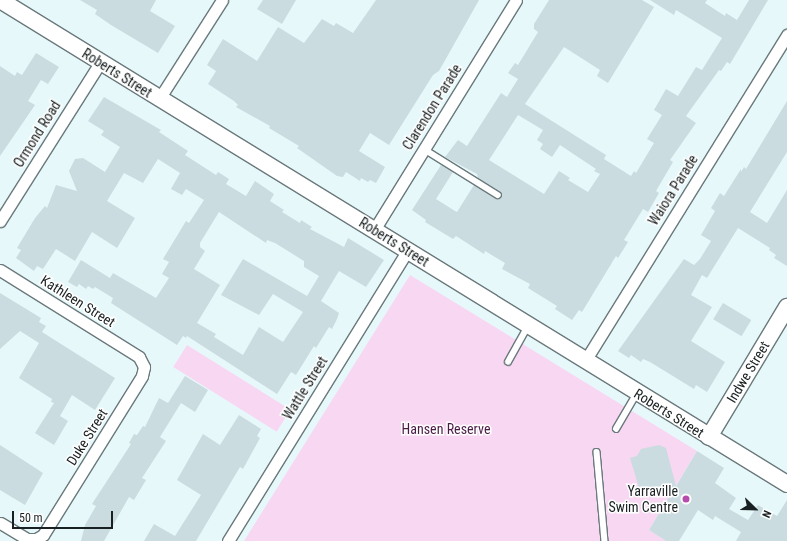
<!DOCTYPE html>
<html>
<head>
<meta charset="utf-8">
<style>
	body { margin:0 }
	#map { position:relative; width:787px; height:541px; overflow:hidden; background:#e7f8fb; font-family:"Roboto Condensed",sans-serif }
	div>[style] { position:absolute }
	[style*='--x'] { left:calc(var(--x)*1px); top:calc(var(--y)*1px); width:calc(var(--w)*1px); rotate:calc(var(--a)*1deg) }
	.green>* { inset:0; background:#f8d7f3; transform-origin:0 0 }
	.building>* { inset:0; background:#cadcdf; transform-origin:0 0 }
	.roads { filter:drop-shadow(1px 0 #6a797c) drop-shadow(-1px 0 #6a797c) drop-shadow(0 1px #6a797c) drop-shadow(0 -1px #6a797c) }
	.lane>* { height:5.5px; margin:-2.75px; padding:0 2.75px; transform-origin:2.75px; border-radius:2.75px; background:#fff }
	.street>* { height:11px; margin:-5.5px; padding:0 5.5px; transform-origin:5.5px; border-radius:5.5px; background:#fff }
	.secondary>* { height:16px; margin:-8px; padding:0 8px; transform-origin:8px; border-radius:8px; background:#fff }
	.dots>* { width:11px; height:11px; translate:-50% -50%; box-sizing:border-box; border:2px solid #fff; border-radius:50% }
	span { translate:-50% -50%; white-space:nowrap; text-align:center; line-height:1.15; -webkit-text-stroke:3px #fff; paint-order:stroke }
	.street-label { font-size:14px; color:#192021 }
	.park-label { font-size:14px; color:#491b45 }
	.poi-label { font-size:14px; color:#192021 }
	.right { translate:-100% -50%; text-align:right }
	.north { position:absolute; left:735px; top:489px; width:40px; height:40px; -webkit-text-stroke:3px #fff; paint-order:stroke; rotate:113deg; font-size:11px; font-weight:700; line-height:16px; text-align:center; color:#192021 }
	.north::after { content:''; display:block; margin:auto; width:14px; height:18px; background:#192021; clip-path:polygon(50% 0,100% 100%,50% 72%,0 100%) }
	.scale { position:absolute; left:12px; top:511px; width:101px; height:18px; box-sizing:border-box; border:2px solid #192021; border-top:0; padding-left:5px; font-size:12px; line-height:14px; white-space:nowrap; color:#192021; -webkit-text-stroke:3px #fff; paint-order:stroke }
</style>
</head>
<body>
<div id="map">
	<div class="green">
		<div style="clip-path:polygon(410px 275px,697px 451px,649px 530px,666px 541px,244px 541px)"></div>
		<div style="left:187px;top:345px;width:122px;height:26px;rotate:32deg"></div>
	</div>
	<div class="building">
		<div style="clip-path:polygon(80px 0,156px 0,150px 11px,175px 26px,158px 53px,111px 25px,95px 14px,97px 10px)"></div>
		<div style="clip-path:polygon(263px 0,296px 0,282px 24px,257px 9px)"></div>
		<div style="clip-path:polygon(376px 0,479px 0,439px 71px,433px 75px,389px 145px,370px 133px,359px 151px,385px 167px,376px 183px,370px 180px,368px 182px,361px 178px,360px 181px,346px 172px,343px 177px,337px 176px,297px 148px,299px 146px,269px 128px,270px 126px,236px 107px,238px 105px,234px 101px,208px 84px,216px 71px,207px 65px,223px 39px,257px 61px,278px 27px,304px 43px,322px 19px,334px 26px,336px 23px,353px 33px)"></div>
		<div style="clip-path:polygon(evenodd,549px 0,642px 0,654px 7px,608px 83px,597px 76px,600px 70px,564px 47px,525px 104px,606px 155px,604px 159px,631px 176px,634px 171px,636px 173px,654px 143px,647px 139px,662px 115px,654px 110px,666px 89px,678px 96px,696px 67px,702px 70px,722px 38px,676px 10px,674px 15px,650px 0,707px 0,705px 3px,725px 16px,726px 13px,737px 20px,749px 0,768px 0,730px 64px,727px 62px,721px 71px,719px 70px,686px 116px,696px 123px,670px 160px,673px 162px,656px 191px,659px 193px,648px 212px,643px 209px,624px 240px,628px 242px,618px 258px,616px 256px,582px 312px,579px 310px,572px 320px,555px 309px,557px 306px,528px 288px,530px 284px,502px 269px,505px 263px,485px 251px,484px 254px,456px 236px,453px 239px,425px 222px,426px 220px,412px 210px,441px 165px,453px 172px,436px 199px,455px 211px,457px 212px,474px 185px,496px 199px,501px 198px,501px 192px,478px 178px,477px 174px,445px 157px,458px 140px,467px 146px,501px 93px,507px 97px,518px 79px,508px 73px,515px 63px,518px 65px,538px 32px,534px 29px,534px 24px,549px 0,518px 115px,543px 130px,537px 140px,543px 144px,540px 149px,552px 157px,560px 145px,596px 169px,594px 171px,600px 174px,588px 192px,568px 180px,570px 178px,559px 171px,544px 194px,489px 160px,518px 115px)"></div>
		<div style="clip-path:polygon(36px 53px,59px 67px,48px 84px,41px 80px,28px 101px,35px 105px,0 156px,0 66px,15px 76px,17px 72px,22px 75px)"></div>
		<div style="clip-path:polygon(evenodd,104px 97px,161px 130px,159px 132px,188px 151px,185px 155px,216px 175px,218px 172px,229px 179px,226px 184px,246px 196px,255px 181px,274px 194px,270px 201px,284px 210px,282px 212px,300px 223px,301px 220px,312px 227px,310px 229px,344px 247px,348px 238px,384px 260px,366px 287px,339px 271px,321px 301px,339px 313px,337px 319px,332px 329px,329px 327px,316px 348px,314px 346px,296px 375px,291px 372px,277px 394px,187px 336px,186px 338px,183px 336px,177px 345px,111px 303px,113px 298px,95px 287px,93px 289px,88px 286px,86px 289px,79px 284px,77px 287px,68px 282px,81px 260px,110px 278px,113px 273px,156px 298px,169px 278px,162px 274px,169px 262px,163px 259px,186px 221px,189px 223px,204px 200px,186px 189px,182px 195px,171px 189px,180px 173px,158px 159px,143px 183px,124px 173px,107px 201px,135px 218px,117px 248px,92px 232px,75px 261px,56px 249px,43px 269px,37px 266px,34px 271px,16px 258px,21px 250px,17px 248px,35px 218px,45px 206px,47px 208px,56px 185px,77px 191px,69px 171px,75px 159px,83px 158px,105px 172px,120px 147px,101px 135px,104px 131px,88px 121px,104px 97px,219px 212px,266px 243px,267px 240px,275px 243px,304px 261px,304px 267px,319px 276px,307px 296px,243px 259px,221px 295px,259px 315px,273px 294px,303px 312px,283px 342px,259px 327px,243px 355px,214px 337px,216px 334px,197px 323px,220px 285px,194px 269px,205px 251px,200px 247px,200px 243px,219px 212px)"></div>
		<div style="clip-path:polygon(787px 101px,787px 152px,750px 212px,767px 223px,787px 190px,787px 266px,774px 258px,776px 255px,769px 250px,770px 248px,738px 228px,707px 278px,702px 275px,691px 295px,712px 307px,691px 341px,725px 362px,707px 392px,696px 385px,694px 389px,650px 362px,643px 359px,641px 362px,631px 355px,629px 358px,618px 351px,684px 259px,694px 265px,700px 259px,711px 241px,701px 235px,715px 211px,711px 208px,720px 193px,724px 196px,741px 169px,741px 172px,744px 167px,746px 169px)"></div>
		<div style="clip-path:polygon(0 293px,41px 318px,39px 322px,46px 326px,42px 332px,115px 378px,95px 410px,72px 395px,60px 416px,68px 421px,54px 445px,35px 433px,54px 403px,51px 402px,52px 399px,19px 378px,39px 343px,20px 331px,0 349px)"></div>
		<div style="left:723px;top:303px;width:33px;height:19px;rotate:31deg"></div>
		<div style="clip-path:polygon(185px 376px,208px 390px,195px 412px,181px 403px,160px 437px,166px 441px,142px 478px,146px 480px,134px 500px,129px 497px,104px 541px,81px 541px,85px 525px,96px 506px,92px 504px,131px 444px,129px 443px,134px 434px,137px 435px,143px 426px,145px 427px,159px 398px,168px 403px)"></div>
		<div style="clip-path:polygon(239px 415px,261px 429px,257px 436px,260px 438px,243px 469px,240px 467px,196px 541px,144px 541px,154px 524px,175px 536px,201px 495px,177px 480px,203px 434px,220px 445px)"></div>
		<div style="clip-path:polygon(0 445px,43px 473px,25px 505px,0 490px)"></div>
		<div style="clip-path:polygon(659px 445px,666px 448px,676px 486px,697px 451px,724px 468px,715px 483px,736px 498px,729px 509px,748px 520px,758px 505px,777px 516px,787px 500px,787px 541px,736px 541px,741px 532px,715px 516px,713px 520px,698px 510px,679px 541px,666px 541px,649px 530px,673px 490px,642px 498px,630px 458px,637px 456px,641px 449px)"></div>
	</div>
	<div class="roads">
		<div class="lane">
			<div style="--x:424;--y:149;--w:87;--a:31.9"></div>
			<div style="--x:508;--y:362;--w:41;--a:-60.9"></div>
			<div style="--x:616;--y:429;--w:42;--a:-59.7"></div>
			<div style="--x:597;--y:452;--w:89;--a:84.9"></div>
		</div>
		<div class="street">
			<div style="--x:159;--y:99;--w:117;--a:-57.5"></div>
			<div style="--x:0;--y:221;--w:187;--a:-57.7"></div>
			<div style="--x:374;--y:230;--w:270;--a:-58.3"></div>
			<div style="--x:0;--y:270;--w:164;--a:32"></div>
			<div style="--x:139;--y:357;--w:11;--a:63"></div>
			<div style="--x:144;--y:367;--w:9;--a:103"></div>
			<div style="--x:142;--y:376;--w:187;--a:121.9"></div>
			<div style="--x:43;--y:535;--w:8;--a:150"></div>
			<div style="--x:36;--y:539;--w:9;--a:180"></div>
			<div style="--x:27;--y:539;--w:31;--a:-149"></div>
			<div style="--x:585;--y:361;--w:384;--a:-58.2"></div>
			<div style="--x:228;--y:541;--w:342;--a:-58.3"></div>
		</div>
		<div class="secondary">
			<div style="--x:0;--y:0;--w:924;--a:31.59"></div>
			<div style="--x:709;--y:437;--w:152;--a:-59"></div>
		</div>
	</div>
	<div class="dots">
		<div style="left:686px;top:499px;background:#b64cae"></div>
	</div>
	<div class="street-label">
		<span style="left:117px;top:73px;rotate:32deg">Roberts Street</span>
		<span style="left:432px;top:107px;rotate:-58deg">Clarendon Parade</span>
		<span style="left:37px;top:134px;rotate:-58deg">Ormond Road</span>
		<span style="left:673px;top:190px;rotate:-58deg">Waiora Parade</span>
		<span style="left:394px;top:242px;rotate:32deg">Roberts Street</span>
		<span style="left:78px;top:301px;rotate:32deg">Kathleen Street</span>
		<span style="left:748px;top:372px;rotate:-59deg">Indwe Street</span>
		<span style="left:305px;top:388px;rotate:-58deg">Wattle Street</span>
		<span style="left:669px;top:413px;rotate:32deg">Roberts Street</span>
		<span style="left:87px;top:437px;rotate:-58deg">Duke Street</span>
	</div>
	<div class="park-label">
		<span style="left:446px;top:429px">Hansen Reserve</span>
	</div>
	<div class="poi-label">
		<span class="right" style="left:678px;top:499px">Yarraville<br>Swim Centre</span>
	</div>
	<div class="north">N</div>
	<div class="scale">50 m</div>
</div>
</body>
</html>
